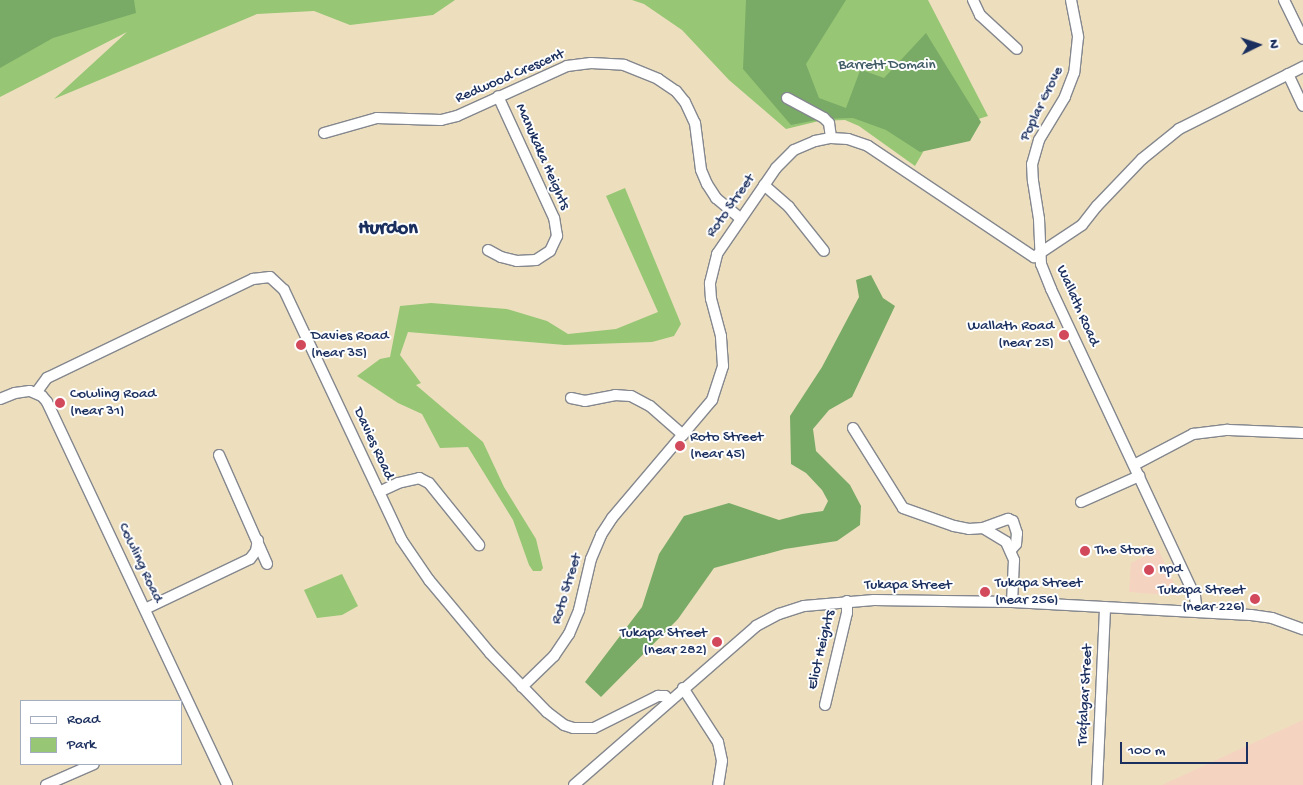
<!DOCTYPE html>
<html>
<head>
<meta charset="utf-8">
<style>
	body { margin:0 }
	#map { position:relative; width:1303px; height:785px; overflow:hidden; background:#eddfbe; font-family:"Gochi Hand",sans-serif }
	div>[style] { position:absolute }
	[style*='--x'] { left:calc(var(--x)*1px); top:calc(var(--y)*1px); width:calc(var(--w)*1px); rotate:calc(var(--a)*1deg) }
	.built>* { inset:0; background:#f5d3c1 }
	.green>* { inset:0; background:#97c675 }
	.forest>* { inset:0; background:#79ab66 }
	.roads { filter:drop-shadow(1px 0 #84878e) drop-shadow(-1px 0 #84878e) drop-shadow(0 1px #84878e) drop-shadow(0 -1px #84878e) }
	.minor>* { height:10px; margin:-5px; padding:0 5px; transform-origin:5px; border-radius:5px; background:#fff }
	.dots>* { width:14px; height:14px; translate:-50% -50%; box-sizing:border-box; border:2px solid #fff; border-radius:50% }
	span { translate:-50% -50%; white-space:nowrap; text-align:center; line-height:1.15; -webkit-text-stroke:4px #fff; paint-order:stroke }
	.park-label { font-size:15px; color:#405c65 }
	.street-label { font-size:15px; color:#1b2f5e }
	.poi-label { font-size:15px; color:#1b2f5e }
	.right { translate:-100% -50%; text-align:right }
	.left { translate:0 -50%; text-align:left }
	.district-label { font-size:20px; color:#1b2f5e; font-weight:700 }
	.legend { position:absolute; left:20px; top:700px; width:162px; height:65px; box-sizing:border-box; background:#fff; border:1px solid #a4acbf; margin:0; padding:6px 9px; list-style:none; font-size:15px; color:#1b2f5e }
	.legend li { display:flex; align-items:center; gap:10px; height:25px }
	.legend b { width:25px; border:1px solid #a4acbf }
	.north { position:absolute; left:1233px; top:20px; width:50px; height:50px; -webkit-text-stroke:4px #fff; paint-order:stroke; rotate:86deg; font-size:14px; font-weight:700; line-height:20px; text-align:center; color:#1b2f5e }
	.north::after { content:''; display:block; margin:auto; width:18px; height:22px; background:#1b2f5e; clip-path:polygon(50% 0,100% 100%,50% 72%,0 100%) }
	.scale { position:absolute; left:1120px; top:742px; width:128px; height:22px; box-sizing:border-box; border:2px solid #1b2f5e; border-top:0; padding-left:6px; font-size:15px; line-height:18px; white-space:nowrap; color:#1b2f5e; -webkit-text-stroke:4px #fff; paint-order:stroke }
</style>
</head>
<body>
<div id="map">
	<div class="built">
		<div style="clip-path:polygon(1158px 549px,1180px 596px,1129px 592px,1131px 563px)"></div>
		<div style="clip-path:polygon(1303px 720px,1303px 785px,1162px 785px)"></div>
	</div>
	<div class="green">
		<div style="clip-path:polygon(0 0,455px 0,433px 15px,350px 25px,314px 11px,257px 14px,54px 99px,127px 32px,0 97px)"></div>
		<div style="clip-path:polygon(632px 0,928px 0,988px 116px,934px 133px,915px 166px,859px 126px,845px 120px,819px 121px,786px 129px,729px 80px,682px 30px,644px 4px)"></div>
		<div style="clip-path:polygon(625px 188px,681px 324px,674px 336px,652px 342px,565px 345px,408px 332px,400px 355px,421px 383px,416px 385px,483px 442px,504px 487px,536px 539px,543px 568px,541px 571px,533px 571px,529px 565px,513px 520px,468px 447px,440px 448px,422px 414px,398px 403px,357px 376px,380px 359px,390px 357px,400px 306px,431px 303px,507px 309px,547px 321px,568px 334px,616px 329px,658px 312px,606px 196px)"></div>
		<div style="clip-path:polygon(342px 574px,358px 606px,342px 615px,317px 618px,304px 590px)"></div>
	</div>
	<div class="forest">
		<div style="clip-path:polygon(0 0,134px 0,136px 13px,53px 38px,0 68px)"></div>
		<div style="clip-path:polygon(746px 0,846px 0,806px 64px,819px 98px,846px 108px,861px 68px,862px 70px,884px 78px,926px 33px,981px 122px,970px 141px,920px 152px,886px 130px,853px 118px,822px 119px,791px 125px,743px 69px)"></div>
		<div style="clip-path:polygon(871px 275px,883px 298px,895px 306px,852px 397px,829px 410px,813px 429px,816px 451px,850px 485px,861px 506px,860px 525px,837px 541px,785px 549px,714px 568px,678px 619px,601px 697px,585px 682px,642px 607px,659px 554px,684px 516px,729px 503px,779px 520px,802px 514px,823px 511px,828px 501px,822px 490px,806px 473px,791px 464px,790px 416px,822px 367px,859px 297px,856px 280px)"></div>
	</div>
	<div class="roads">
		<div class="minor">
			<div style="--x:973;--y:0;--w:17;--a:65"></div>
			<div style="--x:980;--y:15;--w:50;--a:42.6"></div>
			<div style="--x:1071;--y:0;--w:38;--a:79"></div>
			<div style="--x:1078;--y:37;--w:36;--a:96"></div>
			<div style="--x:1074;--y:73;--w:26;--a:111"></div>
			<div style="--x:1065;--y:97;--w:50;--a:121.2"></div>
			<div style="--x:1039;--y:140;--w:25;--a:106"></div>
			<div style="--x:1032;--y:164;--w:17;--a:87"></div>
			<div style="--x:1033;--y:181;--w:38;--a:81"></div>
			<div style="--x:1039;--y:219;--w:45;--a:87.5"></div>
			<div style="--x:1041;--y:264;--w:27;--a:68"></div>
			<div style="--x:1051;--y:289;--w:340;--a:64.9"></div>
			<div style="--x:1195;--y:597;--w:15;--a:82"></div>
			<div style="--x:1284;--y:0;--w:43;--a:64"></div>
			<div style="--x:1288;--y:74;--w:35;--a:65"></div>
			<div style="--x:787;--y:98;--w:42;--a:28.4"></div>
			<div style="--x:824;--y:118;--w:7;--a:45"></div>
			<div style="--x:829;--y:123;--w:15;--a:82"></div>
			<div style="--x:324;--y:133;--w:55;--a:-15.8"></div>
			<div style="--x:377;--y:118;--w:64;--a:1.8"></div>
			<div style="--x:441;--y:120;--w:16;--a:-14"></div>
			<div style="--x:457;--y:116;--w:121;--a:-24.4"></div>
			<div style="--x:567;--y:66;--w:24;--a:-7"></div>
			<div style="--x:591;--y:63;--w:33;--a:3"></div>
			<div style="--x:624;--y:65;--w:37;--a:22"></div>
			<div style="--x:658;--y:79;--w:22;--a:34"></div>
			<div style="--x:676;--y:91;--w:14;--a:51"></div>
			<div style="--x:685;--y:102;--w:23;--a:65"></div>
			<div style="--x:695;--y:123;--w:47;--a:82.7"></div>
			<div style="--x:701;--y:170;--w:15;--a:67"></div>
			<div style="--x:707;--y:184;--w:17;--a:57"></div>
			<div style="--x:716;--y:198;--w:31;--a:40"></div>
			<div style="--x:764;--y:185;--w:33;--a:41"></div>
			<div style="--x:789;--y:207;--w:56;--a:51.5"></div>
			<div style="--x:488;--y:250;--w:15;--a:28"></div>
			<div style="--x:501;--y:257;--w:16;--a:14"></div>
			<div style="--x:517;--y:261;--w:19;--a:-3"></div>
			<div style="--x:536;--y:260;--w:17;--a:-33"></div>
			<div style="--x:550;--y:251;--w:17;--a:-65"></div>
			<div style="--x:557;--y:236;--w:18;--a:-99"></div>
			<div style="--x:554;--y:218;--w:134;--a:-114.7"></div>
			<div style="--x:36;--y:393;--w:19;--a:-54"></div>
			<div style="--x:47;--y:378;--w:229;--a:-25.7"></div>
			<div style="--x:253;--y:279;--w:17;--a:-7"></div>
			<div style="--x:270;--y:277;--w:19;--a:43"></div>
			<div style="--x:284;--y:290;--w:275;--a:64.8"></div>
			<div style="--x:401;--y:539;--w:50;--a:55.7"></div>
			<div style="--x:429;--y:580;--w:95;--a:50.1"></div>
			<div style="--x:490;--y:653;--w:82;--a:46"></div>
			<div style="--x:547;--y:712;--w:21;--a:37"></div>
			<div style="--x:564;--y:725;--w:9;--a:18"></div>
			<div style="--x:573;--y:728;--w:21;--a:0"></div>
			<div style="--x:594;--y:728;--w:72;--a:-26.6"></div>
			<div style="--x:658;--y:696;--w:7;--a:0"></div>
			<div style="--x:665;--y:696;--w:6;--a:45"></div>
			<div style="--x:571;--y:398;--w:14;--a:12"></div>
			<div style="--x:585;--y:401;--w:31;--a:-11"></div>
			<div style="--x:615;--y:395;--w:16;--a:4"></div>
			<div style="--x:631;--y:396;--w:21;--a:28"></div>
			<div style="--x:650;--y:406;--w:44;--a:41.3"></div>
			<div style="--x:0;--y:399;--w:16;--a:-22"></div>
			<div style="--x:15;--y:393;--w:15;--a:-8"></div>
			<div style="--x:30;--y:391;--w:13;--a:23"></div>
			<div style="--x:42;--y:396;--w:8;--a:50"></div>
			<div style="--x:47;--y:402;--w:423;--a:64.8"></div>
			<div style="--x:853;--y:428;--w:94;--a:58"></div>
			<div style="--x:903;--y:508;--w:54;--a:19.4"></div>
			<div style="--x:954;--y:526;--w:15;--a:11"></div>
			<div style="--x:969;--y:529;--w:14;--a:-4"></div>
			<div style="--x:983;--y:528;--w:27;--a:31"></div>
			<div style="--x:1006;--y:542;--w:20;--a:66"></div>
			<div style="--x:1014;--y:560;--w:42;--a:92.7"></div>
			<div style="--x:219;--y:455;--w:119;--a:66.2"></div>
			<div style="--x:1134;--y:465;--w:67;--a:-27.7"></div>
			<div style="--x:1193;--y:434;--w:35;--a:-7"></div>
			<div style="--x:1228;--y:430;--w:75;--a:2.3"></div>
			<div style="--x:379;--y:492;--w:21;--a:-25"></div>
			<div style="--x:398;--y:483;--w:22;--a:-13"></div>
			<div style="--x:419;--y:478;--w:11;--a:27"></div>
			<div style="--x:429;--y:483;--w:80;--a:51.1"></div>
			<div style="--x:1081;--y:502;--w:64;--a:-24.1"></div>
			<div style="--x:983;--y:528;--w:27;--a:-20"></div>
			<div style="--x:1008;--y:519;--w:5;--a:22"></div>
			<div style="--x:1013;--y:521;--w:13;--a:72"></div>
			<div style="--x:1017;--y:533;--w:11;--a:95"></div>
			<div style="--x:1016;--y:544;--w:8;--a:130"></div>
			<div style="--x:145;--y:609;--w:116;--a:-25.5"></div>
			<div style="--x:250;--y:559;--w:10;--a:-53"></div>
			<div style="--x:256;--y:551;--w:11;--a:-80"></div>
			<div style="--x:522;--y:687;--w:45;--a:-44.1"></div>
			<div style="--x:554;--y:656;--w:27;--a:-56"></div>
			<div style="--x:569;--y:634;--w:26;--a:-67"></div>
			<div style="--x:579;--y:610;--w:52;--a:-76.8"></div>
			<div style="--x:591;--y:559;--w:26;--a:-67"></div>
			<div style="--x:601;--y:535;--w:20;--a:-57"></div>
			<div style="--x:612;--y:518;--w:155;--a:-49.7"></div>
			<div style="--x:712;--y:400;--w:36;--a:-72"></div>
			<div style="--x:723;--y:366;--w:30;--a:-94"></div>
			<div style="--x:721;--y:336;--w:38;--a:-105"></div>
			<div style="--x:711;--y:299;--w:16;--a:-94"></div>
			<div style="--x:710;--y:283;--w:30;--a:-76"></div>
			<div style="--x:717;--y:254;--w:104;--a:-55.5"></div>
			<div style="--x:776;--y:168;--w:25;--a:-45"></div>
			<div style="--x:794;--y:150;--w:23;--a:-23"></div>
			<div style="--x:815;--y:141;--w:16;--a:-11"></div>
			<div style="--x:831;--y:138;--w:17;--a:3"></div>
			<div style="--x:848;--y:139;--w:21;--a:19"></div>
			<div style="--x:868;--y:146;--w:200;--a:33.8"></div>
			<div style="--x:1034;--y:257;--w:58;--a:-33.7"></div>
			<div style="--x:1082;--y:225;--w:24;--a:-52"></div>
			<div style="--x:1097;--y:206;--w:65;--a:-46.2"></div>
			<div style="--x:1142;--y:159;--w:48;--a:-39"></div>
			<div style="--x:1179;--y:129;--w:139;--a:-26.6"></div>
			<div style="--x:683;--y:688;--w:64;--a:57.1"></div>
			<div style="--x:718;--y:742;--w:19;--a:78"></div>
			<div style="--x:722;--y:761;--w:24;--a:99"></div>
			<div style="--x:825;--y:705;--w:95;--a:-76.6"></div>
			<div style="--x:847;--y:613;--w:12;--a:-90"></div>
			<div style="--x:46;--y:785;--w:52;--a:-23.6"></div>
			<div style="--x:574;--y:785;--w:242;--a:-41.1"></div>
			<div style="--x:756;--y:626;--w:26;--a:-28"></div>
			<div style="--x:779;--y:614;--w:26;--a:-18"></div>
			<div style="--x:804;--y:606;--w:70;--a:-4.9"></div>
			<div style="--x:874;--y:600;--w:138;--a:0.8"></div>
			<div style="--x:1012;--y:602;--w:239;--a:3.1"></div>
			<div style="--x:1251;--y:615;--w:21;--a:8"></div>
			<div style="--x:1272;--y:618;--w:33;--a:20"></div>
			<div style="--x:1097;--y:785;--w:178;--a:-87.4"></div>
		</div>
	</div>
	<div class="dots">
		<div style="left:1064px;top:335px;background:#d1495b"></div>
		<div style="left:301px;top:345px;background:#d1495b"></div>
		<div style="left:60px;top:403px;background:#d1495b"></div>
		<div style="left:680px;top:446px;background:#d1495b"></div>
		<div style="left:1085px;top:551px;background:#d1495b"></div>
		<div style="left:1149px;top:570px;background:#d1495b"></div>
		<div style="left:985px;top:592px;background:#d1495b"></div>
		<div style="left:1255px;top:599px;background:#d1495b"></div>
		<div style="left:717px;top:642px;background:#d1495b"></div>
	</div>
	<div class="park-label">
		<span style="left:887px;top:66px">Barrett Domain</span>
	</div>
	<div class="street-label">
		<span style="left:510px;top:77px;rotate:-23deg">Redwood Crescent</span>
		<span style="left:1042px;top:104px;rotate:-64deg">Poplar Grove</span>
		<span style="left:542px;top:157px;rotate:66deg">Manukaka Heights</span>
		<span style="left:731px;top:206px;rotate:-55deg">Roto Street</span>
		<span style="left:1077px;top:306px;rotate:66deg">Wallath Road</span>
		<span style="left:373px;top:444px;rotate:65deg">Davies Road</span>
		<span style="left:140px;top:563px;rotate:65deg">Cowling Road</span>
		<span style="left:908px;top:586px">Tukapa Street</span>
		<span style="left:567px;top:589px;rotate:-73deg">Roto Street</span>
		<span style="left:822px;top:650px;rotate:-77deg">Eliot Heights</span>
		<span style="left:1086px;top:695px;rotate:-87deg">Trafalgar Street</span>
	</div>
	<div class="poi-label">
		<span class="right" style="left:1054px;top:335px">Wallath Road<br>(near 25)</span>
		<span class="left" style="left:311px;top:345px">Davies Road<br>(near 35)</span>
		<span class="left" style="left:70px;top:403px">Cowling Road<br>(near 31)</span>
		<span class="left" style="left:690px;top:446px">Roto Street<br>(near 45)</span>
		<span class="left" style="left:1095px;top:551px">The Store</span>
		<span class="left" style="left:1159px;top:570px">npd</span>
		<span class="left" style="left:995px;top:592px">Tukapa Street<br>(near 256)</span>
		<span class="right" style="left:1245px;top:599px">Tukapa Street<br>(near 226)</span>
		<span class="right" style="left:707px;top:642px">Tukapa Street<br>(near 282)</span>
	</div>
	<div class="district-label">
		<span style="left:388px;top:229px">Hurdon</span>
	</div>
	<ul class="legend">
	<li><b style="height:6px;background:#fff"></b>Road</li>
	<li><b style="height:14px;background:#97c675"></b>Park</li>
	</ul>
	<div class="north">N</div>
	<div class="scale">100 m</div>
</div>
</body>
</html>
